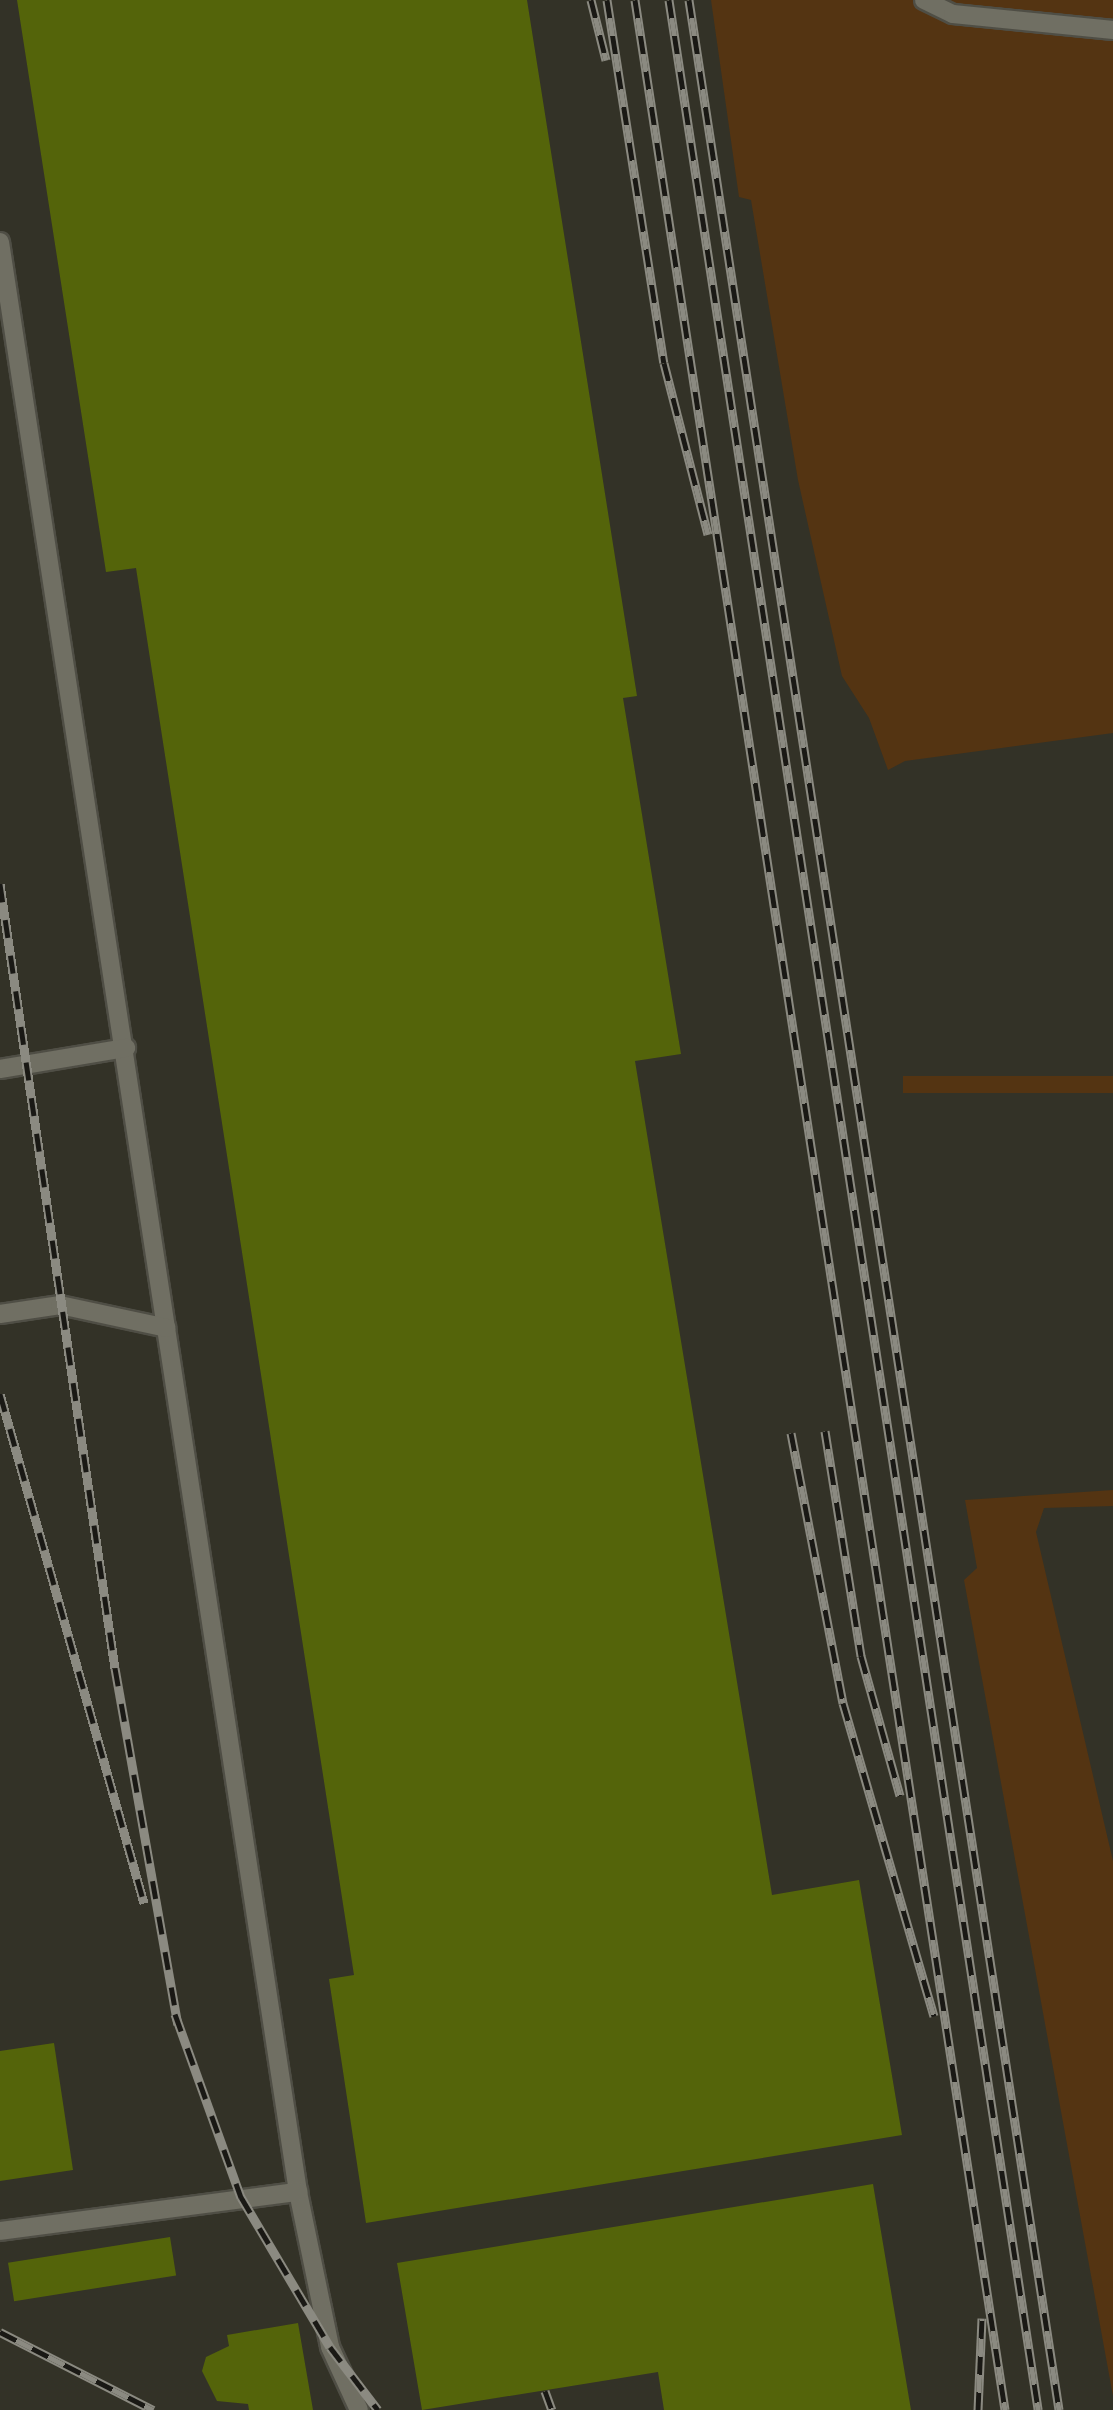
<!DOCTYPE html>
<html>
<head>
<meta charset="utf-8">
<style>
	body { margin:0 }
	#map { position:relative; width:1113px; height:2410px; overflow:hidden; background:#333227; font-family:"Titillium Web",sans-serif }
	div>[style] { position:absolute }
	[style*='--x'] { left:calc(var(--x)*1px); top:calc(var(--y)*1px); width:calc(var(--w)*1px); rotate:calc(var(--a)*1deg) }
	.green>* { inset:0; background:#543412; transform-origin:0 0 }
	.building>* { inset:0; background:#54640a; transform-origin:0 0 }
	.roads { filter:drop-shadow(2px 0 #4f4e45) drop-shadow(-2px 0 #4f4e45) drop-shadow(0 2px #4f4e45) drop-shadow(0 -2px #4f4e45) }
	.service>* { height:18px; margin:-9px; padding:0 9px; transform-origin:9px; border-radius:9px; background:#706f63 }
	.rail>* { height:9px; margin-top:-4.5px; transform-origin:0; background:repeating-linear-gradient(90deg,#1a1915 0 18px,#8b8a81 0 36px); box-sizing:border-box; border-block:2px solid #8b8a81 }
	span { translate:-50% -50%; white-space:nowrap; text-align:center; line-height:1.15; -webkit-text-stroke:6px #1a1915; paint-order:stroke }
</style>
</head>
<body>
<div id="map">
	<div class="green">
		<div style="clip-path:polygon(711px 0,1113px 0,1113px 733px,905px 761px,888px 770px,869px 718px,842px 676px,798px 480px,751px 200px,739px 197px)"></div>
		<div style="left:1113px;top:1076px;width:17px;height:210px;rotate:90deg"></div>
		<div style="clip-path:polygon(1113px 1490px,1113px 1506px,1044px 1508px,1036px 1532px,1113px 1861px,1113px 2396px,964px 1580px,977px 1568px,965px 1500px)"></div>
	</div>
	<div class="building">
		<div style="clip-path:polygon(17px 0,527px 0,637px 696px,623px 698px,681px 1054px,635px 1061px,772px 1895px,859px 1880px,902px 2135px,366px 2223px,329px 1979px,354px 1975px,136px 568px,106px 572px)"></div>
		<div style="clip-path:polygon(54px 2043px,73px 2170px,0 2181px,0 2051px)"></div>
		<div style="clip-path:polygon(873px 2184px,911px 2410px,664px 2410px,658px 2372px,422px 2410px,397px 2263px)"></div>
		<div style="left:170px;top:2237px;width:39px;height:164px;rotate:81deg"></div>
		<div style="clip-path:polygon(298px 2323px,313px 2410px,249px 2410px,248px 2404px,217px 2401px,202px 2371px,206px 2357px,229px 2346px,227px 2335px)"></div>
	</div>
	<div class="roads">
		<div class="service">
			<div style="--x:924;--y:0;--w:32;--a:26"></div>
			<div style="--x:953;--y:14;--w:161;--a:5.7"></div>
			<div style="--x:0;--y:242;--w:1973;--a:81.31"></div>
			<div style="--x:298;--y:2192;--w:158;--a:78.3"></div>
			<div style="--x:330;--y:2347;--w:69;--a:65.3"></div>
			<div style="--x:0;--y:1069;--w:128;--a:-9.5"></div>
			<div style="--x:0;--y:1314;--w:61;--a:-8.5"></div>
			<div style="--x:60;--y:1305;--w:109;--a:12.1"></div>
			<div style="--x:0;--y:2231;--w:301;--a:-7.5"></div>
		</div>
	</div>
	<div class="rail">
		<div style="--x:591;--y:0;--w:62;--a:76"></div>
		<div style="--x:607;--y:0;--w:367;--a:81.1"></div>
		<div style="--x:664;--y:363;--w:177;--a:75.6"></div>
		<div style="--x:635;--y:0;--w:2438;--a:81.27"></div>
		<div style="--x:669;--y:0;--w:2438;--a:81.29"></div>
		<div style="--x:689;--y:0;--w:2438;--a:81.27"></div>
		<div style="--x:0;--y:884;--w:792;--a:81.66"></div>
		<div style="--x:115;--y:1668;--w:362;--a:80"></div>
		<div style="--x:0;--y:1394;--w:529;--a:74.2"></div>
		<div style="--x:825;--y:1431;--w:228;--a:80.9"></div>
		<div style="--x:861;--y:1656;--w:145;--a:74.4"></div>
		<div style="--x:791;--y:1433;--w:275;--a:79.1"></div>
		<div style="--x:843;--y:1703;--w:326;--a:73.8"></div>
		<div style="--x:175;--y:2014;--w:195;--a:70.2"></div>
		<div style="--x:241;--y:2197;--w:174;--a:59.3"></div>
		<div style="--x:330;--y:2347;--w:79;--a:52.7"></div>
		<div style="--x:0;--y:2332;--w:172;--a:27"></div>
		<div style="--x:545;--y:2391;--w:20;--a:70"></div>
		<div style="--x:978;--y:2410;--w:92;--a:-87.5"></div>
	</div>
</div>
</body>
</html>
